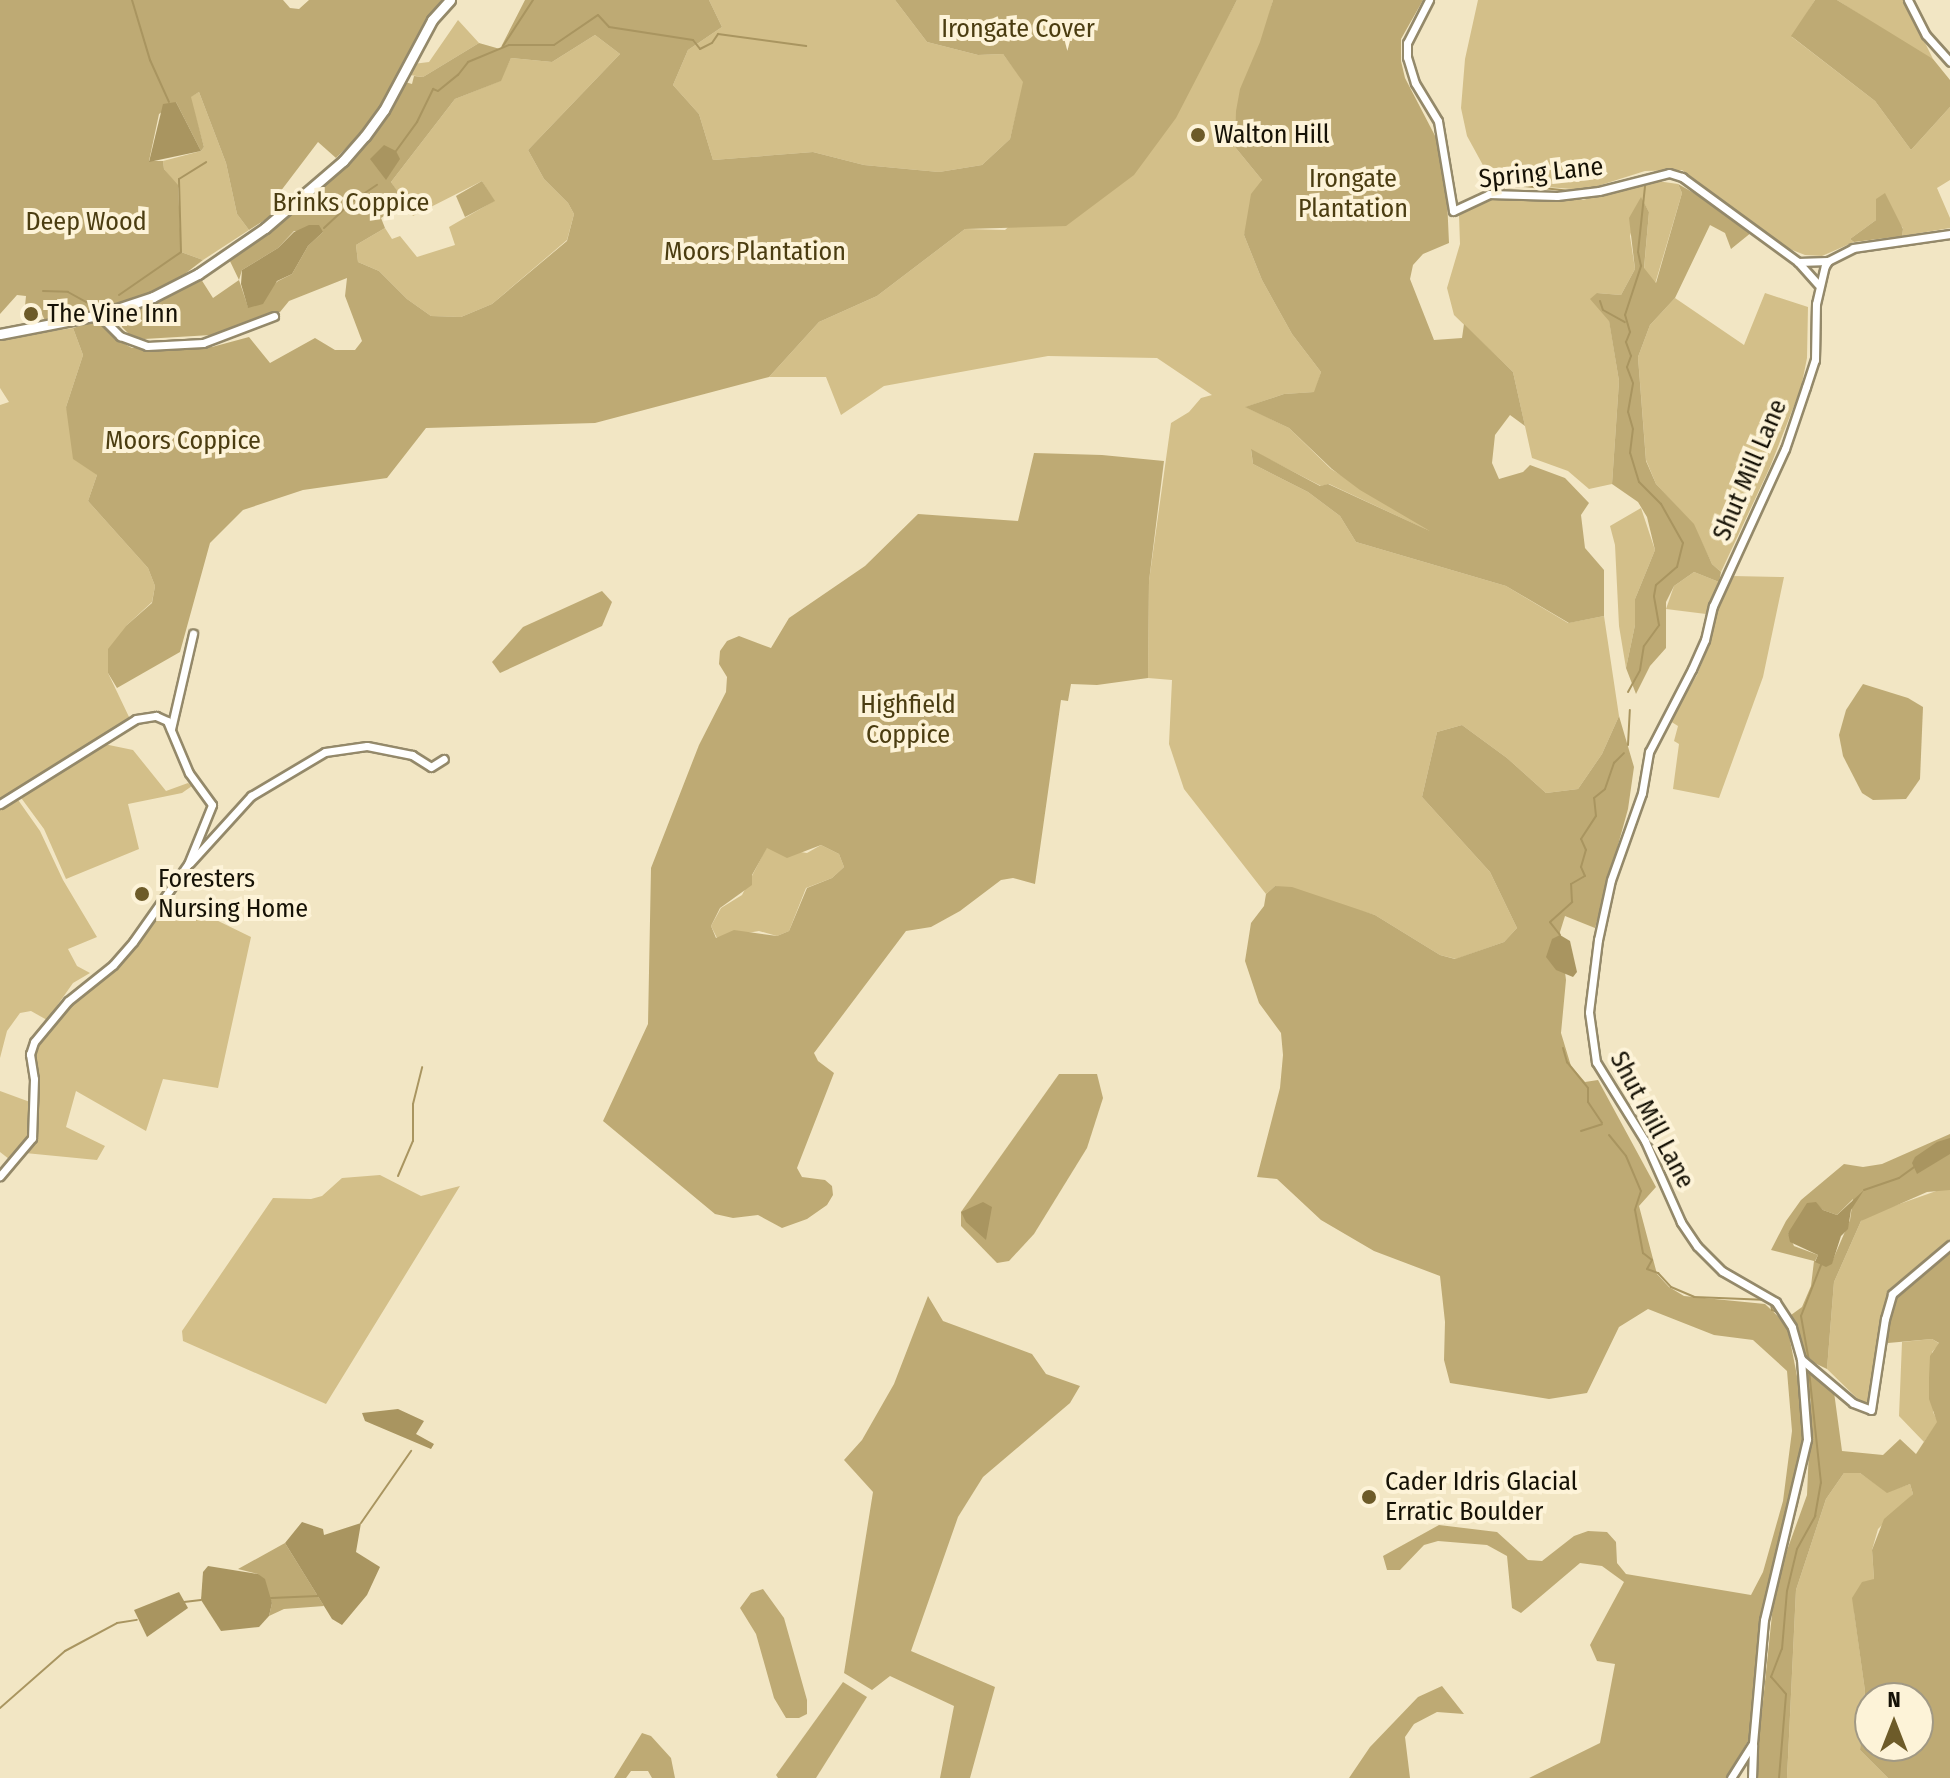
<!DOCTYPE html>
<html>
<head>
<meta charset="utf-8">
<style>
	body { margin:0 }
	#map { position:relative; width:1950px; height:1778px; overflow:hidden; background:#f2e6c4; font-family:"Fira Sans Condensed",sans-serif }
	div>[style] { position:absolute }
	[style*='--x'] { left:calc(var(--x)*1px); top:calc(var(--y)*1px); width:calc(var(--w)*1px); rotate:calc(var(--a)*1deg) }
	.green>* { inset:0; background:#d3bf89 }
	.forest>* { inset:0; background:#beaa74 }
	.water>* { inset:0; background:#a99560 }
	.stream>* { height:2px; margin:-1px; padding:0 1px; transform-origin:1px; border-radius:1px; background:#a99560 }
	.roads { filter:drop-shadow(2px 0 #94896a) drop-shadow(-2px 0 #94896a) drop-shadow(0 2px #94896a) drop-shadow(0 -2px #94896a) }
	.minor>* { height:7px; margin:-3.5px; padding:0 3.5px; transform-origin:3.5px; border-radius:3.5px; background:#fff }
	.tertiary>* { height:9px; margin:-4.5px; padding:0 4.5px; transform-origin:4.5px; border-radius:4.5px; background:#fff }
	.dots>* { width:22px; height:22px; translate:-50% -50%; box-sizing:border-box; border:4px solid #fdf3d8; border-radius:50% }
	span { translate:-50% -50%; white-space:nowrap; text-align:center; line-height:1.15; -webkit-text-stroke:8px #fdf3d8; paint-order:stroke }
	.park-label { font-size:26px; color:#4b3d11 }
	.poi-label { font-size:26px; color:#161206 }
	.left { translate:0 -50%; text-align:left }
	.street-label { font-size:26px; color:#161206 }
	.north { position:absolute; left:1854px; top:1682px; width:80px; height:80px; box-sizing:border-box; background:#fdf3d8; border:2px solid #a19984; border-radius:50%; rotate:0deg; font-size:22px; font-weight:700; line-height:32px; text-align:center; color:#161206 }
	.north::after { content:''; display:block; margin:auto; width:28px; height:36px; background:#6d5b29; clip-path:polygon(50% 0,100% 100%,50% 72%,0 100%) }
</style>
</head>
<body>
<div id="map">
	<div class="green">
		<div style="clip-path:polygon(709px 0,895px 0,927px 42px,978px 55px,1003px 54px,1024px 82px,1010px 139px,982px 165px,939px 172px,864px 165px,813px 152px,713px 160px,699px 114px,673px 85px,688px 50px,722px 27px)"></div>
		<div style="clip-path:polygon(1237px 0,1273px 0,1235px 147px,1262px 180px,1244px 235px,1262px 280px,1292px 334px,1321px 372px,1315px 392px,1284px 394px,1246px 407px,1289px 428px,1331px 469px,1438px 535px,1329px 484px,1321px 486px,1251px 450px,1253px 464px,1308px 492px,1340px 516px,1356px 542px,1506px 586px,1568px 623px,1604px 616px,1619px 716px,1602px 754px,1578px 789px,1546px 793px,1507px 758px,1462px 725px,1437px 732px,1422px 797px,1490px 872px,1517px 928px,1504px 942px,1456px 959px,1440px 955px,1375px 915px,1275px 886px,1266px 894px,1184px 789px,1169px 744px,1172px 680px,1148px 678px,1149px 581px,1171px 423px,1189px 412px,1201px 398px,1212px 395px,1157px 358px,1048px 356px,884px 386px,841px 415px,826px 377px,769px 377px,819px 322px,877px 296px,965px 229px,1005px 230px,1215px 41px)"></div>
		<div style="clip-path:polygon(1478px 0,1815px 0,1792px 37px,1875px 101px,1911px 150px,1950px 107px,1950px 180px,1937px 188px,1950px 218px,1950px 228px,1902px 236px,1903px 228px,1876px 200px,1876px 220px,1850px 239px,1854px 242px,1822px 256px,1805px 255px,1782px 246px,1682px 170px,1645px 171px,1585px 190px,1521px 185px,1496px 189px,1467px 136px,1461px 108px,1465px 59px)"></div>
		<div style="clip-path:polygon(1837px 0,1904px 0,1933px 59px,1920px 53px)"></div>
		<div style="clip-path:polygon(458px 20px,479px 43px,423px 77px,410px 75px,413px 64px,429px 62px)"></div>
		<div style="clip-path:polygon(595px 35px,620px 54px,528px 150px,544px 179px,568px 203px,574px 214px,567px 240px,492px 304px,461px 317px,431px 316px,407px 299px,379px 271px,358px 262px,356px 245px,385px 228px,392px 239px,400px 236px,417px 257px,455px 245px,449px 227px,494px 201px,482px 181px,413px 216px,391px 182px,455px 99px,500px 81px,511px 58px,552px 62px)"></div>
		<div style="clip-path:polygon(199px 92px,226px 163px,237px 214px,249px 230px,203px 260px,181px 252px,179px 188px,164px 169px,163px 161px,201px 151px,204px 147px,190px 97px)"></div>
		<div style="clip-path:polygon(1650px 180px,1678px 184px,1682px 193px,1655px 284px,1644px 269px,1649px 212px,1641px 198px,1630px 236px,1635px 269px,1621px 295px,1597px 293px,1609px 320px,1619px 381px,1612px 484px,1589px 489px,1568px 471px,1532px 458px,1513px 372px,1454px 315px,1447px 288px,1460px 244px,1459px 215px,1497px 196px,1583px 200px)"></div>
		<div style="clip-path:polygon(1765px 293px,1808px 307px,1807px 358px,1801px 388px,1770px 467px,1721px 572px,1712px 564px,1693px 524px,1656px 484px,1646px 460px,1638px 357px,1650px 325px,1675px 298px,1744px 345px)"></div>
		<div style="clip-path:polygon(73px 328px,83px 355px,66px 407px,97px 475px,88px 501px,148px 568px,155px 586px,152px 602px,127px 625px,108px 673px,130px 719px,0 800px,0 405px,9px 402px,0 388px,0 339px)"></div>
		<div style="clip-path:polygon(1641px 508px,1655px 550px,1635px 599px,1635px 625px,1626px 668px,1619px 626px,1615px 545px,1610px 526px)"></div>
		<div style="clip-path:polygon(1694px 572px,1719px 582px,1706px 614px,1666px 609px,1674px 586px)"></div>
		<div style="clip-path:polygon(1732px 576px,1784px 577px,1763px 677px,1719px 798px,1673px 789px,1679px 744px,1674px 741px,1678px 726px,1670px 721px,1697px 675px,1711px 640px,1718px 605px)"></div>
		<div style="clip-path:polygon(104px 744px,133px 750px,166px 791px,188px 783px,192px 786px,182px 793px,128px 804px,139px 849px,66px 879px,44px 829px,19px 795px)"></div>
		<div style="clip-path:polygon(16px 797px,40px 831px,63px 880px,97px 937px,68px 949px,77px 966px,90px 973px,73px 983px,47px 1020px,31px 1011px,20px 1013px,7px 1031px,0 1058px,0 809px)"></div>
		<div style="clip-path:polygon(821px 845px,839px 854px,844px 867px,832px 878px,806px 888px,789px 931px,777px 936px,759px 931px,717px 938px,711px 926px,721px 908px,742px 895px,767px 847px,807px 853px)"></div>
		<div style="clip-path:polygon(169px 897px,251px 937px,218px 1088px,163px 1079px,146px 1131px,76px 1091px,66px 1127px,105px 1146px,97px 1160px,25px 1153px,34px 1143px,39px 1080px,33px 1071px,33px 1052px,71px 1002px,130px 952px)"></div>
		<div style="clip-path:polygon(0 1091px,30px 1102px,27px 1139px,9px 1159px,0 1152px)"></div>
		<div style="clip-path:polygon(380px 1175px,421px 1196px,460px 1186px,326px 1404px,183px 1341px,182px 1331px,273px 1198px,311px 1199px,322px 1196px,342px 1178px)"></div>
		<div style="clip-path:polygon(1942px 1189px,1950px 1190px,1950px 1241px,1892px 1288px,1888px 1297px,1870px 1405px,1865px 1406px,1827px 1369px,1834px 1282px,1861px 1221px,1871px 1214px)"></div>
		<div style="clip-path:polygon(1932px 1339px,1940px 1344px,1932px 1352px,1933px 1412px,1938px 1422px,1924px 1442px,1899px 1416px,1902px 1342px)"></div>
		<div style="clip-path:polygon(1844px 1473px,1860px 1473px,1887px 1492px,1910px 1484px,1913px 1494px,1878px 1529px,1872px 1550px,1874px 1579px,1854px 1611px,1865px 1691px,1860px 1750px,1888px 1778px,1787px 1778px,1796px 1590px,1826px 1499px)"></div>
	</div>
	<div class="forest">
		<div style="clip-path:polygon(0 0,283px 0,290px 8px,299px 9px,309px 0,446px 0,420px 32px,386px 100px,368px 126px,336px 158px,318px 142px,277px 196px,284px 208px,249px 230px,237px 214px,226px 163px,199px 92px,191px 97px,204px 147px,201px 151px,176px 102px,159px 114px,149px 161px,163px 161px,164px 169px,178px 185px,181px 252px,203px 260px,173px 283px,139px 297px,46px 323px,42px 314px,36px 315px,33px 304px,25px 306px,26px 296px,17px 295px,0 314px)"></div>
		<div style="clip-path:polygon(evenodd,525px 0,709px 0,722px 27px,688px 50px,673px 85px,699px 114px,713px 160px,813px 152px,864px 165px,939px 172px,982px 165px,1010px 139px,1023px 82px,1003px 54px,978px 55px,927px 42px,895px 0,1237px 0,1176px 118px,1134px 175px,1066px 226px,965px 229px,877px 296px,819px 322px,769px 377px,595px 423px,426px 428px,387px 478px,303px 490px,243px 510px,210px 543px,180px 652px,117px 688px,108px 673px,108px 649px,127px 625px,152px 603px,155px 586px,148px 568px,88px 501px,97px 475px,73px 459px,66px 407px,83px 355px,73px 328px,100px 320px,119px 341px,132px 348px,212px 347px,249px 337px,270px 363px,315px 338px,335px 350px,355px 350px,362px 341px,345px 296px,347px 278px,289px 301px,280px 312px,266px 315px,256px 323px,211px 335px,144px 339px,131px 336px,122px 327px,122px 307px,168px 297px,199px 276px,213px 298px,239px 280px,228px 257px,290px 214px,337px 171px,369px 137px,405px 82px,412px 84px,414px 76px,423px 77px,479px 43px,500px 49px,525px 0,595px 35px,620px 54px,528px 150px,544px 179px,568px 203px,574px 214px,567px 241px,492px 304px,461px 317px,431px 316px,407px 299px,379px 271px,358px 262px,356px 245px,385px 228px,381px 218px,405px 202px,391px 182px,455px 99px,501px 81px,511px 58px,552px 62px,595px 35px,525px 0,294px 231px,323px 232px,308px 246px,292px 274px,278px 281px,248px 307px,239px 280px,242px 270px,278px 248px,294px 231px)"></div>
		<div style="clip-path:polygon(1273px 0,1423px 0,1401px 39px,1401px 61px,1405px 78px,1445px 155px,1449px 243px,1423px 254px,1413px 265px,1410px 279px,1434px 340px,1462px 338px,1464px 324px,1513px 372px,1525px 426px,1510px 415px,1495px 435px,1492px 463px,1499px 479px,1523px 472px,1530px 465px,1565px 478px,1589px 503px,1581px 515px,1585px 548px,1604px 570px,1604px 616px,1569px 623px,1506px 586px,1356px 542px,1340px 516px,1308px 492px,1253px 464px,1251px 449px,1320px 486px,1328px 484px,1430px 531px,1360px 490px,1332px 469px,1289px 428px,1245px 407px,1284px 394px,1314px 392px,1321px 372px,1292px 334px,1262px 280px,1244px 235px,1251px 194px,1262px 180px,1235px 147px,1236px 111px,1240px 89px,1260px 42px)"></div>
		<div style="clip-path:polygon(1815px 0,1837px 0,1933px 59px,1950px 80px,1950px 107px,1911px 150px,1875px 101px,1791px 36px)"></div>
		<div style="clip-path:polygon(482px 181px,495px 201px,465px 217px,456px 196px)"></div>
		<div style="clip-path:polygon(1678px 184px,1715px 205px,1752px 232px,1731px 249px,1725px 233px,1710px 225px,1675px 298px,1650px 325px,1638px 357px,1646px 461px,1656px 484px,1694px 524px,1712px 564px,1721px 572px,1719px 582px,1694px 572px,1674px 586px,1666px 602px,1666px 648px,1650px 666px,1636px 694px,1626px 668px,1635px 625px,1635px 599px,1655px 550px,1647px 517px,1638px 502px,1612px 484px,1619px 381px,1609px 321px,1590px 299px,1597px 293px,1621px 295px,1635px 269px,1629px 218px,1641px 197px,1649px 212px,1644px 268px,1656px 283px,1682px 193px)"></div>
		<div style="clip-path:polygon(1885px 193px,1903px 229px,1902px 236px,1854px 242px,1850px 239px,1876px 220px,1876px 199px)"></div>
		<div style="clip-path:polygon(evenodd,1034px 453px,1102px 455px,1164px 461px,1149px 581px,1148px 678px,1097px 685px,1071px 684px,1068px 701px,1061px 700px,1035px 884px,1013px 878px,1001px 880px,960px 911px,931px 927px,906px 931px,814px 1053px,818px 1061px,834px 1073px,797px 1168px,802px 1177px,825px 1180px,832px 1186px,833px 1195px,827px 1205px,807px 1219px,782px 1228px,758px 1215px,733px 1218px,715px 1214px,603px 1121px,648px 1024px,651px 868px,699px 745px,726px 692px,727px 677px,719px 664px,720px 651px,727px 641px,739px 636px,771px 648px,789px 618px,865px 566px,918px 514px,1018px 521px,1034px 453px,821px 845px,839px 854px,844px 867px,832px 878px,807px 888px,789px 931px,777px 936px,734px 930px,716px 938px,711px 926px,720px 908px,752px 885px,752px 875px,767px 848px,787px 858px,821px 845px)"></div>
		<div style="clip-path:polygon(602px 591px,612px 602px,602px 626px,500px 673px,492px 662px,523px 627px)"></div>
		<div style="clip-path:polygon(1863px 684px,1908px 698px,1923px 707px,1920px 779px,1906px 799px,1873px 800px,1862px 793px,1843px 756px,1839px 735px,1846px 710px)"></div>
		<div style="clip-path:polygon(1619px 716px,1634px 767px,1628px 809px,1595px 928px,1565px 916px,1560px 932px,1566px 980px,1561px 1033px,1571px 1066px,1585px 1082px,1598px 1080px,1656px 1187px,1639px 1206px,1657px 1274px,1669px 1287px,1684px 1296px,1765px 1304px,1787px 1325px,1806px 1422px,1798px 1505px,1765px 1599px,1749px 1739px,1726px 1778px,1529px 1778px,1600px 1743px,1615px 1664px,1597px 1661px,1590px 1645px,1624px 1582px,1602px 1566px,1580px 1563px,1521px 1613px,1512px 1608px,1507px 1556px,1487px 1545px,1438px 1541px,1424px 1545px,1400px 1570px,1387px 1570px,1383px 1556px,1439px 1525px,1497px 1532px,1528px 1560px,1542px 1561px,1574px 1536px,1588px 1531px,1607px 1532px,1616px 1542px,1617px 1563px,1626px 1574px,1751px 1595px,1763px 1572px,1783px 1501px,1792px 1431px,1787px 1371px,1753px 1340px,1714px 1335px,1648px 1309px,1619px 1327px,1587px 1393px,1549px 1399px,1450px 1383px,1444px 1360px,1445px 1322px,1440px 1276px,1374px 1251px,1321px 1220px,1277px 1179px,1257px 1177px,1280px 1088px,1283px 1055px,1281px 1033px,1259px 1003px,1245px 961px,1251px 923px,1264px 906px,1266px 894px,1275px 886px,1292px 887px,1375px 915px,1440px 955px,1455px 959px,1504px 942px,1517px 928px,1490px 872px,1422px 797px,1437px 732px,1462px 725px,1507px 758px,1546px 793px,1578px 789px,1602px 754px)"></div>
		<div style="clip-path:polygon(1059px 1074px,1097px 1074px,1103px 1098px,1087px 1148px,1034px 1234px,1009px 1261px,997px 1263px,961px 1226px,961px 1212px)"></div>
		<div style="clip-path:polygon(evenodd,1950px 1134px,1950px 1190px,1927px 1192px,1861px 1221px,1834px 1282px,1827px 1369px,1802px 1357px,1791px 1315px,1802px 1307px,1811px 1286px,1814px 1261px,1771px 1250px,1786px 1221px,1801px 1200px,1844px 1164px,1863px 1167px,1882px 1164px,1950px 1134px,1853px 1199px,1850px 1220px,1831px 1264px,1815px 1261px,1818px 1255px,1794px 1246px,1788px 1233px,1816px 1203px,1823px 1210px,1837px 1215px,1853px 1199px)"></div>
		<div style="clip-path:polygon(evenodd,1950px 1250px,1950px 1778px,1888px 1778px,1860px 1750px,1865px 1691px,1852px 1598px,1862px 1582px,1874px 1579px,1872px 1550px,1884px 1519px,1913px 1494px,1910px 1484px,1887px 1493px,1860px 1473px,1844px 1473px,1826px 1499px,1796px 1590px,1787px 1778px,1755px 1778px,1773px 1605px,1781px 1567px,1807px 1495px,1811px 1404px,1805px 1366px,1834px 1392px,1842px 1451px,1883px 1455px,1900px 1439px,1916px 1454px,1937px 1422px,1929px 1399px,1929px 1378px,1930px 1356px,1939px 1343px,1932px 1339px,1888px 1343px,1888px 1323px,1896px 1294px,1950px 1250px,1870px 1698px,1918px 1698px,1918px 1746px,1870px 1746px,1870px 1698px)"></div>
		<div style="clip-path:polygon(928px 1296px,943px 1321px,1032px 1354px,1046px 1374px,1080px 1386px,1070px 1403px,983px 1477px,958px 1517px,911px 1651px,995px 1687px,970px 1778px,940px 1778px,954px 1706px,890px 1676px,872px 1690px,844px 1673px,873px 1492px,844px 1460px,862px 1440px,894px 1384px)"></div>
		<div style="clip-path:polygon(285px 1543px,324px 1606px,284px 1609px,269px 1616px,272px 1603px,258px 1574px,238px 1569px)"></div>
		<div style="clip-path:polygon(763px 1589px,784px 1618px,807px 1700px,807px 1714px,799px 1718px,786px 1718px,774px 1698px,756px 1634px,740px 1608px,751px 1593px)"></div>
		<div style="clip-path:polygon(843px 1682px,867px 1697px,816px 1778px,778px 1778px,776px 1775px)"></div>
		<div style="clip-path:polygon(1442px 1686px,1464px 1714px,1437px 1712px,1414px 1724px,1405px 1737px,1410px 1778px,1349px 1778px,1370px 1747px,1418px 1697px)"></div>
		<div style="clip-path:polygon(642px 1733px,651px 1736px,671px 1758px,675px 1778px,652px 1778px,648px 1771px,631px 1771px,626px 1778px,614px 1778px)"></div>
	</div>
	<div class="water">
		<div style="clip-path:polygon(176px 102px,201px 151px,149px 162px,163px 104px)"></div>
		<div style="clip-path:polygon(384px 145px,396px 151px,400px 159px,386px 180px,370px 159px)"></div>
		<div style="clip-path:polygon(309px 225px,319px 225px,323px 232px,308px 246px,292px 274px,277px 281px,263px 304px,248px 308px,241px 284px,242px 270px,278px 248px,294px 232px)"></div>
		<div style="clip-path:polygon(1560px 935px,1570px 941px,1577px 972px,1573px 977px,1556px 970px,1546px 957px,1552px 939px)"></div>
		<div style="clip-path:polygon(1950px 1138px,1950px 1154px,1917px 1174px,1912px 1163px,1915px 1157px,1937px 1142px)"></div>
		<div style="clip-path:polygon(1864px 1190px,1851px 1210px,1848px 1229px,1841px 1236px,1832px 1264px,1826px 1267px,1815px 1262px,1818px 1255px,1790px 1242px,1788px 1233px,1807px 1203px,1816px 1202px,1823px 1210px,1837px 1215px)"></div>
		<div style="clip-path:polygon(983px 1202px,992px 1207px,986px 1240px,966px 1222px,961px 1212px)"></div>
		<div style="clip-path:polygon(398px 1409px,424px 1421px,416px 1434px,434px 1444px,431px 1449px,365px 1421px,362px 1413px)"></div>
		<div style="clip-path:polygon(302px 1522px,323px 1529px,324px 1535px,361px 1523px,356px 1552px,380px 1567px,367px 1595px,342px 1625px,332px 1619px,285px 1543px)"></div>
		<div style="clip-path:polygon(208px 1566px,258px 1574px,265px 1579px,272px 1603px,269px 1616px,259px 1627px,221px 1631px,201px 1600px,203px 1572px)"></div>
		<div style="clip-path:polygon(179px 1592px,188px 1608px,147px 1637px,134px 1610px)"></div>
	</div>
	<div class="stream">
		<div style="--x:132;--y:0;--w:63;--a:73.3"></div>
		<div style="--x:150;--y:60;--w:46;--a:65.7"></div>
		<div style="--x:503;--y:46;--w:55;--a:-56.9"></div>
		<div style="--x:396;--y:151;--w:36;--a:-54"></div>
		<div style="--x:417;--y:122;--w:37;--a:-64"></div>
		<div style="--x:433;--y:89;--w:5;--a:22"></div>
		<div style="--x:438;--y:91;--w:26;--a:-39"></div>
		<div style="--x:458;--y:75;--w:16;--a:-52"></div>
		<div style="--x:468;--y:62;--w:44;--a:-22.5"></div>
		<div style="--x:509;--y:45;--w:45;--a:0"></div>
		<div style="--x:554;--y:45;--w:53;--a:-34.3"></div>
		<div style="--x:598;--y:15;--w:16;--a:47"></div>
		<div style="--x:609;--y:27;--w:85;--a:8.8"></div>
		<div style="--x:693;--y:40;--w:11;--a:52"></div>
		<div style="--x:700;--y:49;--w:13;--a:-27"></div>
		<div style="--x:712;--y:43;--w:11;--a:-56"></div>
		<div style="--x:718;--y:34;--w:89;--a:7.8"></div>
		<div style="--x:1497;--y:189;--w:26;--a:-7"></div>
		<div style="--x:1523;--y:186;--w:48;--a:5.9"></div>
		<div style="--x:1577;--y:190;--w:21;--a:-8"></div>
		<div style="--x:324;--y:228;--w:40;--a:-43"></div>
		<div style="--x:353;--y:201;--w:29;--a:-34"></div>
		<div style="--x:43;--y:291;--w:25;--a:2"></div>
		<div style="--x:68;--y:292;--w:23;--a:29"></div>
		<div style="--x:88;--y:303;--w:13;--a:4"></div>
		<div style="--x:119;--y:295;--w:75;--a:-34.7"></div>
		<div style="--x:181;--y:252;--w:73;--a:-91.6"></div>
		<div style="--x:179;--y:179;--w:32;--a:-32"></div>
		<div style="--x:1600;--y:301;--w:9;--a:72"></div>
		<div style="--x:1603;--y:310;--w:25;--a:29"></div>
		<div style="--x:143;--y:304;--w:18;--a:34"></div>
		<div style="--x:1628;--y:692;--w:25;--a:-61"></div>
		<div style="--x:1640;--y:670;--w:24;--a:-81"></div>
		<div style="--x:1644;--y:646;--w:26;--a:-54"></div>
		<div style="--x:1659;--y:625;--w:29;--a:-100"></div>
		<div style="--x:1654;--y:596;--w:11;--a:-80"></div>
		<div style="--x:1656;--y:585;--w:28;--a:-41"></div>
		<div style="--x:1677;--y:567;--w:25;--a:-76"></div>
		<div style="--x:1683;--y:543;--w:45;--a:-119.4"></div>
		<div style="--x:1661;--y:504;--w:31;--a:-135"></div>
		<div style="--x:1639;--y:482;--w:30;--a:-107"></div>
		<div style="--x:1630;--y:453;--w:24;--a:-83"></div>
		<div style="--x:1633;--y:429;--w:18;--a:-106"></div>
		<div style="--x:1628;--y:412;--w:29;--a:-80"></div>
		<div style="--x:1633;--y:383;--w:17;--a:-111"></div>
		<div style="--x:1627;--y:367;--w:12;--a:-70"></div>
		<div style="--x:1631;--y:356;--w:15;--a:-110"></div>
		<div style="--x:1626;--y:342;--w:11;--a:-68"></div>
		<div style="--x:1630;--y:332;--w:18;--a:-106"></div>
		<div style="--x:1625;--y:315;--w:52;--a:-71.9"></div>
		<div style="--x:1641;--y:266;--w:14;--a:-102"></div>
		<div style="--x:1638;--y:252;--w:66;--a:-83.9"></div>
		<div style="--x:1628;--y:745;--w:35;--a:-87"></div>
		<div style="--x:1560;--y:935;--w:16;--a:-128"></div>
		<div style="--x:1550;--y:922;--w:30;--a:-42"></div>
		<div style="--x:1572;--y:902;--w:18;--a:-93"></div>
		<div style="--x:1571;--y:884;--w:16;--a:-30"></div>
		<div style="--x:1585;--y:876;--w:10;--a:-114"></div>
		<div style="--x:1581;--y:867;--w:18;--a:-74"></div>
		<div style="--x:1586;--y:850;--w:12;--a:-114"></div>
		<div style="--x:1581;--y:839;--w:27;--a:-57"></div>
		<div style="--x:1596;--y:816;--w:18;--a:-96"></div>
		<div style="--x:1594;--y:798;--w:14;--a:-39"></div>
		<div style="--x:1605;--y:789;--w:28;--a:-71"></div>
		<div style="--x:1614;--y:763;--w:14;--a:-45"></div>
		<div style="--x:1563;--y:1048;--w:15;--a:74"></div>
		<div style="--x:1567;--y:1062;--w:33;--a:51"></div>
		<div style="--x:1588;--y:1088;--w:14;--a:90"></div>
		<div style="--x:1588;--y:1102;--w:25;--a:56"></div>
		<div style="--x:1581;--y:1131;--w:22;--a:-18"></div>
		<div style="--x:1609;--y:1135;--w:27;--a:51"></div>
		<div style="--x:1626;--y:1156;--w:38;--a:67"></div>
		<div style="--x:1641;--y:1191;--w:20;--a:108"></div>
		<div style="--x:1635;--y:1210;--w:44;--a:79.5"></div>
		<div style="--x:1643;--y:1253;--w:11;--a:38"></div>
		<div style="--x:1652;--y:1260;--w:10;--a:119"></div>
		<div style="--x:1647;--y:1269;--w:12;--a:20"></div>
		<div style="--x:1658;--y:1273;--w:19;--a:47"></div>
		<div style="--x:1671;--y:1287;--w:25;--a:23"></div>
		<div style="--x:1694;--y:1297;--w:75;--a:2.3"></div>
		<div style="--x:398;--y:1176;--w:38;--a:-67"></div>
		<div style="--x:413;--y:1141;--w:37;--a:-90"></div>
		<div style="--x:413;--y:1104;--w:38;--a:-76"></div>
		<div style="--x:1864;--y:1190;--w:37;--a:-19"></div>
		<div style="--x:1899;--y:1178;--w:19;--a:-36"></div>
		<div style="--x:1771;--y:1304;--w:6;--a:81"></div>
		<div style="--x:1772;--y:1310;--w:8;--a:23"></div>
		<div style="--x:1809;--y:1361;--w:46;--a:-100.1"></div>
		<div style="--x:1801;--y:1316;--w:55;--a:-68.6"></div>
		<div style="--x:361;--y:1523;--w:88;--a:-55.2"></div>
		<div style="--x:271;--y:1598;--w:47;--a:-2.4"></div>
		<div style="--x:184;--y:1602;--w:17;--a:-7"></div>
		<div style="--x:0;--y:1708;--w:86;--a:-41.2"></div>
		<div style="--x:65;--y:1651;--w:59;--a:-28.3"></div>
		<div style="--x:117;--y:1623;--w:20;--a:-9"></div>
		<div style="--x:1779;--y:1778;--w:84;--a:-85.2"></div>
		<div style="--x:1786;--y:1694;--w:23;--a:-131"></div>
		<div style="--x:1771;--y:1677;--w:30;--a:-69"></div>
		<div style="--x:1782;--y:1649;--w:58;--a:-85.1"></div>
		<div style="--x:1787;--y:1591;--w:43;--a:-76.6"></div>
		<div style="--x:1797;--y:1549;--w:38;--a:-61"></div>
		<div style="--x:1815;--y:1516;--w:34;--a:-80"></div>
		<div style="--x:1821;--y:1483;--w:114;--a:-96.1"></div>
	</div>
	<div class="roads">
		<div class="minor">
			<div style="--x:1429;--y:0;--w:48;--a:117.1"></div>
			<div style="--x:1407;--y:43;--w:14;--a:90"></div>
			<div style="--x:1407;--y:57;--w:27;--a:73"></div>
			<div style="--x:1415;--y:83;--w:44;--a:58.8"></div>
			<div style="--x:1438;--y:121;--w:91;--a:80.5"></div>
			<div style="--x:1453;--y:211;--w:40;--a:-25"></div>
			<div style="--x:1489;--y:194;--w:68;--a:1.7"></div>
			<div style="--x:1557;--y:196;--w:42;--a:-6.8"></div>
			<div style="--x:1599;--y:191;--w:72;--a:-14.4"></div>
			<div style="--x:1669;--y:173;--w:14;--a:17"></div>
			<div style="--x:1682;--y:177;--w:144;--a:36.2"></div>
			<div style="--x:1798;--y:262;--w:30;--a:-2"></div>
			<div style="--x:1908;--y:0;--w:39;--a:63"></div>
			<div style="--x:1926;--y:35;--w:36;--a:48"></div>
			<div style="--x:1798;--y:262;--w:30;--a:48"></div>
			<div style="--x:99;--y:315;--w:30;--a:45"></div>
			<div style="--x:120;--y:336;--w:29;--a:20"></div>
			<div style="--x:147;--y:346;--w:56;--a:-3.1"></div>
			<div style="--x:203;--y:343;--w:76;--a:-20.8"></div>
			<div style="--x:171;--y:729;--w:98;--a:-77"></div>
			<div style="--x:0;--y:804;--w:160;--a:-32"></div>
			<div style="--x:136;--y:719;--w:20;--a:-9"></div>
			<div style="--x:156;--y:716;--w:12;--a:24"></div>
			<div style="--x:167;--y:721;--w:56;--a:67.1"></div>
			<div style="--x:189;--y:773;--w:39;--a:54"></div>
			<div style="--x:212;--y:805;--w:64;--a:112.1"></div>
			<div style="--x:188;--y:864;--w:95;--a:125.2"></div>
			<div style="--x:133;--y:942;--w:30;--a:131"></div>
			<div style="--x:113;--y:965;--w:58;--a:141.3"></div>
			<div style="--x:68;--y:1001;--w:53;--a:129.7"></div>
			<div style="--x:34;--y:1042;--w:13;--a:108"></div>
			<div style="--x:30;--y:1054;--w:25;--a:81"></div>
			<div style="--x:34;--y:1079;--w:59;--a:91.9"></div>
			<div style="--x:32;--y:1138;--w:50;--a:130.1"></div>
			<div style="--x:190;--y:863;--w:91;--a:-47.7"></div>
			<div style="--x:251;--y:796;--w:86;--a:-30.7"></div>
			<div style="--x:325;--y:752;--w:42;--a:-8.1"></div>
			<div style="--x:367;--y:746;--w:46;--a:11.3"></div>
			<div style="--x:412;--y:755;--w:22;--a:32"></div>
			<div style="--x:431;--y:767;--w:15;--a:-32"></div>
			<div style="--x:1801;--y:1359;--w:68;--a:40.2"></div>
			<div style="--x:1853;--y:1403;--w:19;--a:21"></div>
			<div style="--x:1871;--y:1410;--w:92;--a:-81.3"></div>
			<div style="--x:1885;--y:1319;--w:26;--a:-74"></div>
			<div style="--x:1892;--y:1294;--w:76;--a:-40.2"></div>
			<div style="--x:1731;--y:1778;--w:41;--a:-57.8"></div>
			<div style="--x:1753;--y:1743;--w:123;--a:-84.9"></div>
			<div style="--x:1764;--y:1620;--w:186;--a:-76.6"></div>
			<div style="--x:1807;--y:1439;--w:80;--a:-94.3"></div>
			<div style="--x:1801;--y:1359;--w:33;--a:-106"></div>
			<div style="--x:1792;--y:1327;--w:30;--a:-123"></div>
			<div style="--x:1776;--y:1302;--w:62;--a:-150.1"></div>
			<div style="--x:1722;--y:1271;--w:35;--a:-135"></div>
			<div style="--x:1697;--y:1246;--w:29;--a:-124"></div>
			<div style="--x:1681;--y:1222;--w:89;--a:-114"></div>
			<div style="--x:1645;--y:1141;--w:93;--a:-121.8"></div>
			<div style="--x:1596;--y:1062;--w:50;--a:-98"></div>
			<div style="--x:1589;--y:1012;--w:73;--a:-82.9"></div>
			<div style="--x:1598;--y:940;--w:61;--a:-77.8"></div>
			<div style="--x:1611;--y:880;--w:92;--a:-70.4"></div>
			<div style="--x:1642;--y:793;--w:42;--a:-80.3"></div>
			<div style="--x:1649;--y:752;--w:93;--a:-62.6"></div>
			<div style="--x:1692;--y:669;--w:32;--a:-66"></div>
			<div style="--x:1705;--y:640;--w:35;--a:-77"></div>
			<div style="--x:1713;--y:606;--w:173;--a:-65.4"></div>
			<div style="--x:1785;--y:449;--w:65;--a:-71.3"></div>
			<div style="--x:1806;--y:387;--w:28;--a:-72"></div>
			<div style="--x:1815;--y:360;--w:56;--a:-89"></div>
			<div style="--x:1816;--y:304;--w:39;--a:-77"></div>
			<div style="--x:1825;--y:266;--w:6;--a:-59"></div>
			<div style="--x:1828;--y:261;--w:28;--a:-27"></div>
			<div style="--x:1853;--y:248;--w:98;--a:-8.2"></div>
			<div style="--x:1752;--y:1778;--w:33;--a:-88"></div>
		</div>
		<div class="tertiary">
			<div style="--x:0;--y:334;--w:101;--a:-10.9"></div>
			<div style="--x:99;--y:315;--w:57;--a:-18.4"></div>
			<div style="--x:153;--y:297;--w:51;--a:-27.1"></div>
			<div style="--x:198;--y:274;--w:81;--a:-34.5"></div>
			<div style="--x:265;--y:228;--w:103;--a:-40.7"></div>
			<div style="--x:343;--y:161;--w:33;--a:-49"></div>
			<div style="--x:365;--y:136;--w:32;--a:-54"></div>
			<div style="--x:384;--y:110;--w:102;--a:-61.9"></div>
			<div style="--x:432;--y:20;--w:27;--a:-48"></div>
		</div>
	</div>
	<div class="dots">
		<div style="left:1198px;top:135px;background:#6d5b29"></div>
		<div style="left:31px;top:314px;background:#6d5b29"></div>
		<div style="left:142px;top:894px;background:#6d5b29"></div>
		<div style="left:1369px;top:1497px;background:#6d5b29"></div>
	</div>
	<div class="park-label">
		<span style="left:1018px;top:29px">Irongate Cover</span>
		<span style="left:1353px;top:194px">Irongate<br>Plantation</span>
		<span style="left:351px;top:203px">Brinks Coppice</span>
		<span style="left:86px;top:222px">Deep Wood</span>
		<span style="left:755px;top:252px">Moors Plantation</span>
		<span style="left:183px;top:441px">Moors Coppice</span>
		<span style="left:908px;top:720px">Highfield<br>Coppice</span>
	</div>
	<div class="poi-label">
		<span class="left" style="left:1214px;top:135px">Walton Hill</span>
		<span class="left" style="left:47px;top:314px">The Vine Inn</span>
		<span class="left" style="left:158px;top:894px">Foresters<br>Nursing Home</span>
		<span class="left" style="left:1385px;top:1497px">Cader Idris Glacial<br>Erratic Boulder</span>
	</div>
	<div class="street-label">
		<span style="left:1541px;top:173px;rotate:-6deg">Spring Lane</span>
		<span style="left:1750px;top:470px;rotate:-67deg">Shut Mill Lane</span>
		<span style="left:1652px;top:1120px;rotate:62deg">Shut Mill Lane</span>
	</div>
	<div class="north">N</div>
</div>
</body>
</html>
